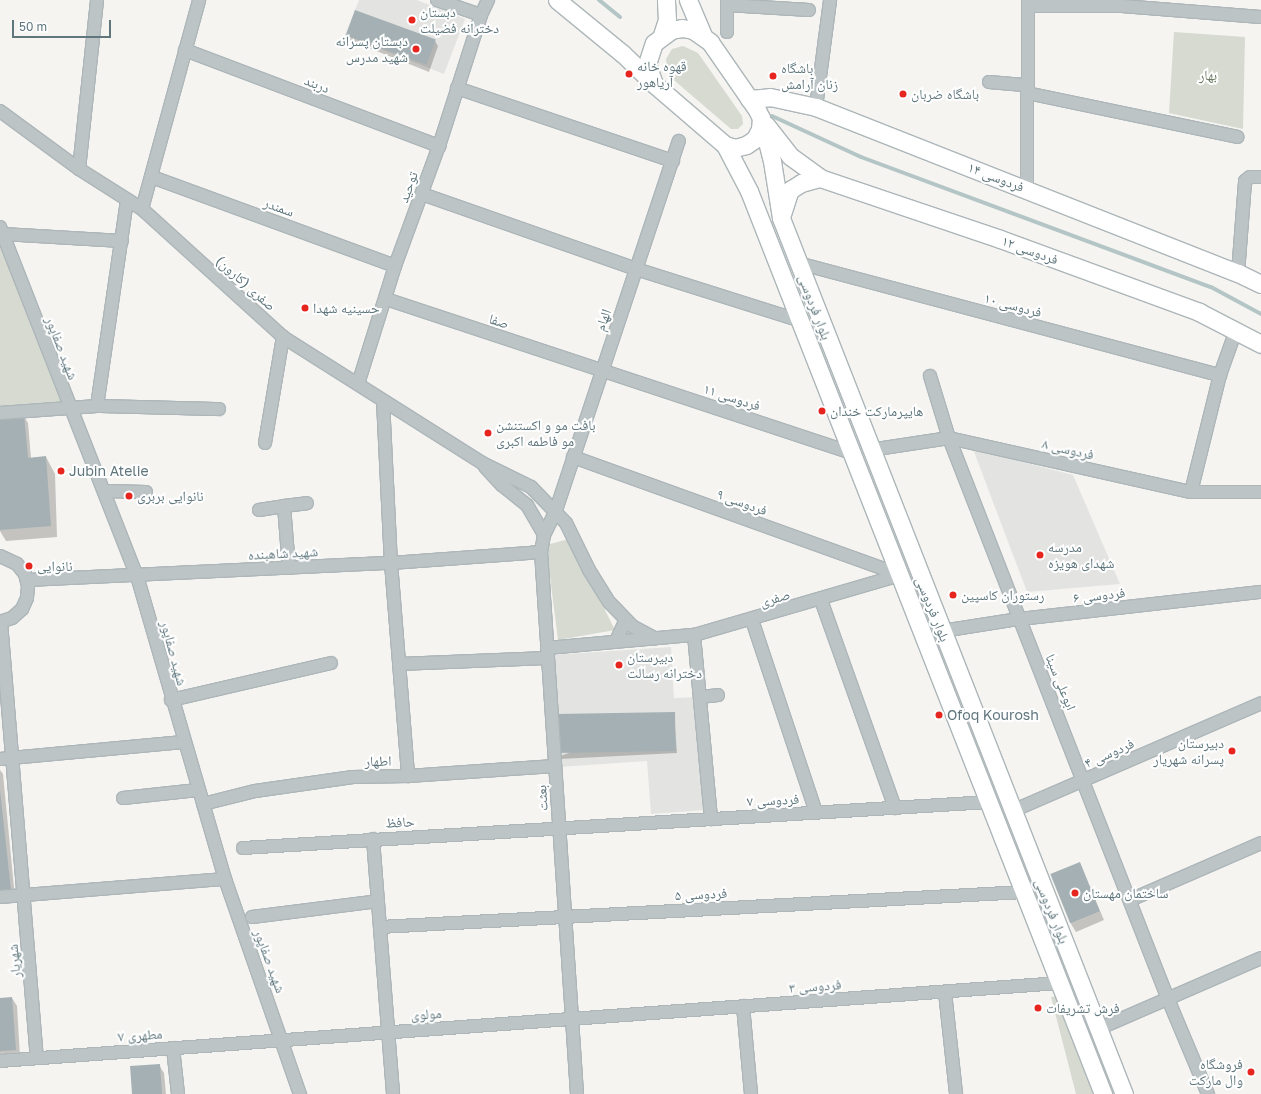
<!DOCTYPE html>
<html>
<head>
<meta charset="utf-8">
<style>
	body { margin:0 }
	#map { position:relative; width:1261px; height:1094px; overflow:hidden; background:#f5f4f1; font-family:"Golos Text","Noto Naskh Arabic",sans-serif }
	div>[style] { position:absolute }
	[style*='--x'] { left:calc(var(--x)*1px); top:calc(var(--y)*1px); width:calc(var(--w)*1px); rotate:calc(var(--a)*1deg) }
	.built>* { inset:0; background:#e3e4e2 }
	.green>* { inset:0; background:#d6dad0 }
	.shadow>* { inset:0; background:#0003 }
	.stream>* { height:4px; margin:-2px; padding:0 2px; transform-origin:2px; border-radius:2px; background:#b4c5c6 }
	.building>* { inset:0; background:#a4b0b3; transform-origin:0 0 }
	.roads { filter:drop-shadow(1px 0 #adb6b9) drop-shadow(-1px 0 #adb6b9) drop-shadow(0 1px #adb6b9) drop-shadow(0 -1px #adb6b9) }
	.street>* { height:12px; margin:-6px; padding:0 6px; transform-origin:6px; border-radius:6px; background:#bdc4c6 }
	.secondary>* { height:17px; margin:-8.5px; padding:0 8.5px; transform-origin:8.5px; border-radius:8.5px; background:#fff }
	.dots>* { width:11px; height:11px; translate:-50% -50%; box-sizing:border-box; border:2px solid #fff; border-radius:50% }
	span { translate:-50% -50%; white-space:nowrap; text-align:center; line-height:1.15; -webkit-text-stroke:4px #fff; paint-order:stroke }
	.poi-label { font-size:14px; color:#5f767d }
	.left { translate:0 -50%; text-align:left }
	.right { translate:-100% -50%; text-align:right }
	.park-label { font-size:14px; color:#6c7a62 }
	.street-label { font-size:14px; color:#5f767d }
	.scale { position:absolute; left:12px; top:20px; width:99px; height:18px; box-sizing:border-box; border:2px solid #5f767d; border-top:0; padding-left:5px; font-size:12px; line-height:14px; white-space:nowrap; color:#5f767d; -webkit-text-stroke:3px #fff; paint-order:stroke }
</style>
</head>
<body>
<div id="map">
	<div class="built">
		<div style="clip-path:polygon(359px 0,417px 0,465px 19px,444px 74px,345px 35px)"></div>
		<div style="clip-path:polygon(973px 449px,1073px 475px,1120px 584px,1027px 592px)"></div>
		<div style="clip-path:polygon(671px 647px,674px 698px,698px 697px,705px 810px,651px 814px,647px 761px,559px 767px,551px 655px)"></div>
	</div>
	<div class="green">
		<div style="clip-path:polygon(1174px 32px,1245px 37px,1243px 129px,1169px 113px)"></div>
		<div style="clip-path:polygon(683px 46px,698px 53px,742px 116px,743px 124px,738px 129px,731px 129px,668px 75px,666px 59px,672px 49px)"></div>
		<div style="clip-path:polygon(0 245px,62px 404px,0 408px)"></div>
		<div style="clip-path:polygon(569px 539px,615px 630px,558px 640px,546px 545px)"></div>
		<div style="clip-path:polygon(1058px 996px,1093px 1094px,1076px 1094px,1051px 997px)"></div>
	</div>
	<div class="shadow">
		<div style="clip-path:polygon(346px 35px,435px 41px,438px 46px,429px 72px,349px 40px)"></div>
		<div style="clip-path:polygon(23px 415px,28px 423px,31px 458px,46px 457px,55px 474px,57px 537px,6px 541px,0 531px,0 418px)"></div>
		<div style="clip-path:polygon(674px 713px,677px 753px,560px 759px,558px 757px)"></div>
		<div style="clip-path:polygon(0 770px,3px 774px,15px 898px,0 899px)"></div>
		<div style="clip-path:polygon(1080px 864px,1104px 920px,1076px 932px,1071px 924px)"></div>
		<div style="clip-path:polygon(12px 998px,17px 1006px,20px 1057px,0 1059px,0 999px)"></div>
		<div style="clip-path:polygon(159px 1065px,164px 1073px,166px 1094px,133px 1094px)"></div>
	</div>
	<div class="stream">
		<div style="--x:599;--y:0;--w:27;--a:39"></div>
		<div style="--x:772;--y:116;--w:98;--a:24.7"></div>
		<div style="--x:861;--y:157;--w:373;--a:20.4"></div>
		<div style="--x:1211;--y:287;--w:57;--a:28.4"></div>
	</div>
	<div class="building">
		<div style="left:355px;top:10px;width:86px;height:27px;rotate:20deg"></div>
		<div style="clip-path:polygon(24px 414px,28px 458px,46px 456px,51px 526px,0 530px,0 417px)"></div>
		<div style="left:675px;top:712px;width:39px;height:119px;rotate:89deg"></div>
		<div style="clip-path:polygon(0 790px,11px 890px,0 891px)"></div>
		<div style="left:1080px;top:862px;width:53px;height:32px;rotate:68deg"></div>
		<div style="clip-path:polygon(12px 997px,16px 1050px,0 1051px,0 998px)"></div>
		<div style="left:160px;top:1064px;width:30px;height:30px;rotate:86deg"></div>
	</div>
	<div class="roads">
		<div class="street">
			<div style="--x:437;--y:0;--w:46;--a:18.8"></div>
			<div style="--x:727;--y:5;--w:82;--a:3.5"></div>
			<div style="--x:1028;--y:6;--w:94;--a:0"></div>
			<div style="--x:1122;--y:6;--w:139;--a:4.5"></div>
			<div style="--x:727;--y:32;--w:32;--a:-90"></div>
			<div style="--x:185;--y:50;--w:272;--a:20.7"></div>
			<div style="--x:989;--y:82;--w:38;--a:5"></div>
			<div style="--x:457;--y:88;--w:228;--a:18.7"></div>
			<div style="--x:1027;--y:93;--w:215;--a:11.8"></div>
			<div style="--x:816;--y:107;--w:108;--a:-82.5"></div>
			<div style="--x:0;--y:111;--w:98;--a:36.3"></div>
			<div style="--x:79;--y:169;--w:75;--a:32.4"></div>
			<div style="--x:142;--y:209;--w:190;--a:42.2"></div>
			<div style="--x:283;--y:337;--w:236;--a:32.3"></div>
			<div style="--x:482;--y:463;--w:55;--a:26.1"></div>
			<div style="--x:531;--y:487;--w:50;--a:45.8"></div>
			<div style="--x:566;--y:523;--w:52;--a:63.9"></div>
			<div style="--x:589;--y:570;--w:39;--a:58"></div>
			<div style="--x:610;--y:603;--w:32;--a:46"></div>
			<div style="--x:632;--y:626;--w:26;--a:28"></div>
			<div style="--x:79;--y:169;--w:170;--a:-83.9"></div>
			<div style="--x:152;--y:177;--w:259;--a:20.1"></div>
			<div style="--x:1027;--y:190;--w:190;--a:-89.7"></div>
			<div style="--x:422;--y:194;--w:227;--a:19.3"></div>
			<div style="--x:636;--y:269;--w:170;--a:17.5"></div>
			<div style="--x:142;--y:209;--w:217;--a:-74.7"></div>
			<div style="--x:0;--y:227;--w:375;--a:68.6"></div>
			<div style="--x:137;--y:576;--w:316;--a:73.8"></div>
			<div style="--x:225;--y:879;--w:228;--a:70.8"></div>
			<div style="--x:3;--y:234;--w:119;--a:3.4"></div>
			<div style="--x:798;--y:263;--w:437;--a:14.9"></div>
			<div style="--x:1238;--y:273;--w:92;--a:-85.6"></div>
			<div style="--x:1245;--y:181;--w:6;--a:-39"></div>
			<div style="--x:1250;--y:177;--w:11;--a:0"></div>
			<div style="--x:386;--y:299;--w:491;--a:18.3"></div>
			<div style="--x:930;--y:376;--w:65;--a:73"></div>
			<div style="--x:949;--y:438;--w:602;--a:68.68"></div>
			<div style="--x:1168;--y:999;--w:103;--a:67.2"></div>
			<div style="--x:358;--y:384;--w:124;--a:-72.6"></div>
			<div style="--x:395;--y:266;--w:128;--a:-69.9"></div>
			<div style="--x:439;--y:146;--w:138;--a:-72.2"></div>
			<div style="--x:481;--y:15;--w:17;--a:-65"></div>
			<div style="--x:383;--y:401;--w:162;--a:87.2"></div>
			<div style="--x:391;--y:563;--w:214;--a:85.4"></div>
			<div style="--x:97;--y:406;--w:208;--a:-81.7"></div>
			<div style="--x:0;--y:413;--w:97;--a:-4.1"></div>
			<div style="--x:97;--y:406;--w:122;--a:1.4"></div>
			<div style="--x:265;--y:443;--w:108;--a:-80.4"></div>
			<div style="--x:870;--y:450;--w:80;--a:-8.6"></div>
			<div style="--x:949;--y:438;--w:248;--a:12.6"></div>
			<div style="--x:1191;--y:492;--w:70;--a:0"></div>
			<div style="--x:573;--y:457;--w:348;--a:19.8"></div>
			<div style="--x:485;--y:467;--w:25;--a:47"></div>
			<div style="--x:502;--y:485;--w:32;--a:39"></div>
			<div style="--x:527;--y:505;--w:34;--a:60"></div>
			<div style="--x:105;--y:491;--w:41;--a:1.4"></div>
			<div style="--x:1191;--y:492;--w:121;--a:-76.1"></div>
			<div style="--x:1220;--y:375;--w:48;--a:-70.4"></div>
			<div style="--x:284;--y:506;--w:23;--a:-7"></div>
			<div style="--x:259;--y:510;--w:25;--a:-9"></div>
			<div style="--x:284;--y:506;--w:62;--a:85.4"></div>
			<div style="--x:0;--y:556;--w:19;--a:25"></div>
			<div style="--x:17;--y:564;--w:13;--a:51"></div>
			<div style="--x:25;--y:574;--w:12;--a:76"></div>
			<div style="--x:28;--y:586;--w:12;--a:95"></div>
			<div style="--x:27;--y:598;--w:12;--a:114"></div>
			<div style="--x:22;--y:609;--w:13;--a:138"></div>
			<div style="--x:12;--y:618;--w:13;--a:162"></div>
			<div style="--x:27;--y:580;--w:364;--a:-2.7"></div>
			<div style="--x:391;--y:563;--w:150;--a:-4.2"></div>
			<div style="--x:821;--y:600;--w:221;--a:70.4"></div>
			<div style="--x:752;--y:620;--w:202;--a:71.6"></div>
			<div style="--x:1;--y:622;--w:437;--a:85.3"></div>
			<div style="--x:942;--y:631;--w:78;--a:-8.9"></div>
			<div style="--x:1019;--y:619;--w:244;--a:-6.4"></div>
			<div style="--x:694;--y:635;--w:185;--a:84.7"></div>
			<div style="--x:616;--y:641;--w:23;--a:-65"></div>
			<div style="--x:547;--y:648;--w:148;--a:-5.1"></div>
			<div style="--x:694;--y:635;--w:215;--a:-16.2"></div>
			<div style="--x:399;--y:664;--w:148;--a:-2.3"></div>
			<div style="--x:700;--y:697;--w:18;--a:-6"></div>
			<div style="--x:171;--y:700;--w:164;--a:-13"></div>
			<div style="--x:0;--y:759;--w:184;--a:-5.3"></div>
			<div style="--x:123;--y:798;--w:75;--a:-6.1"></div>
			<div style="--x:203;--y:804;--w:54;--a:-14"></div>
			<div style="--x:255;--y:791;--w:99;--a:-8.1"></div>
			<div style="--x:353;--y:777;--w:55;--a:-1"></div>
			<div style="--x:408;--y:776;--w:147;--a:-3.9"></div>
			<div style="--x:1012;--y:811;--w:271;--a:-23.4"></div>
			<div style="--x:373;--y:839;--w:256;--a:85.5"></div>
			<div style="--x:243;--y:848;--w:747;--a:-3.53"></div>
			<div style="--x:0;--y:897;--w:226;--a:-4.6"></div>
			<div style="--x:1130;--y:900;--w:143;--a:-23.5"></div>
			<div style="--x:252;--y:917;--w:127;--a:-7.2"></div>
			<div style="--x:380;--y:927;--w:645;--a:-3.11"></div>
			<div style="--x:945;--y:992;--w:103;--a:83.8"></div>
			<div style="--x:743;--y:1006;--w:88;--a:84.8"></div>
			<div style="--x:1098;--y:1029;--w:178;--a:-23.5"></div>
			<div style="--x:173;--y:1048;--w:46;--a:83.8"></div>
			<div style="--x:0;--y:1061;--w:1063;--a:-4.21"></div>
			<div style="--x:577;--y:1094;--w:543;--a:-93.8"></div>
			<div style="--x:541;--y:552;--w:17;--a:-80"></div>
			<div style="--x:544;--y:535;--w:28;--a:-64"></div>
			<div style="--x:556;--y:510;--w:389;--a:-71.6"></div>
		</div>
		<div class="secondary">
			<div style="--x:557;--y:0;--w:85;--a:39.3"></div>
			<div style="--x:623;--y:54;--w:40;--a:44"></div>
			<div style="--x:688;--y:0;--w:38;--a:67"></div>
			<div style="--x:682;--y:28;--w:11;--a:10"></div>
			<div style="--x:693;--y:30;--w:21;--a:35"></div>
			<div style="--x:710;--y:42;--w:83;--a:55.3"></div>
			<div style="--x:757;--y:110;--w:9;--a:63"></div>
			<div style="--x:761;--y:118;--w:11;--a:95"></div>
			<div style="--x:760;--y:129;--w:11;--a:117"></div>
			<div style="--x:755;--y:139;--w:11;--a:146"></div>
			<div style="--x:746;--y:145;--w:11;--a:165"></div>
			<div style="--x:735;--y:148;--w:10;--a:-163"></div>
			<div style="--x:725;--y:145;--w:94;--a:-139.3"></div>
			<div style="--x:654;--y:84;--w:21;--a:-109"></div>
			<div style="--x:647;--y:64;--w:22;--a:-72"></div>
			<div style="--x:654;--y:43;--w:21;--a:-37"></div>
			<div style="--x:671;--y:30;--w:11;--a:-10"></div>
			<div style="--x:662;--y:35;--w:16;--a:-72"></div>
			<div style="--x:667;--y:20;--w:20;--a:-93"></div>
			<div style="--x:749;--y:99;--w:21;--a:-5"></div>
			<div style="--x:770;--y:97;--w:47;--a:12.3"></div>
			<div style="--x:816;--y:107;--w:453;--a:21.5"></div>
			<div style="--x:1238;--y:273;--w:25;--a:26"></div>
			<div style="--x:761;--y:118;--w:44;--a:75.7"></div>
			<div style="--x:772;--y:161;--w:58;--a:81"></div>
			<div style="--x:781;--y:218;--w:941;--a:68.62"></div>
			<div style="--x:766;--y:125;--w:39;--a:52"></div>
			<div style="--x:790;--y:156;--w:37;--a:36"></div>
			<div style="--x:820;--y:178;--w:190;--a:18.7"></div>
			<div style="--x:1000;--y:239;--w:212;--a:20.1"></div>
			<div style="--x:1199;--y:312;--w:70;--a:27.3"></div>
			<div style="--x:725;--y:145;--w:52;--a:62.4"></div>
			<div style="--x:749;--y:191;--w:970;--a:68.59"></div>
			<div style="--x:782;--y:214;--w:25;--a:-72"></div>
			<div style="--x:790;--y:190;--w:13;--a:-32"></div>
			<div style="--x:801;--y:183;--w:20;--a:-15"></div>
		</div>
	</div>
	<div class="dots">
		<div style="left:412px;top:20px;background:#e7251f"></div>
		<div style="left:416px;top:49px;background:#e7251f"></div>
		<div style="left:629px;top:74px;background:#e7251f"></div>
		<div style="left:773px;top:76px;background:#e7251f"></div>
		<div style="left:903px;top:94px;background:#e7251f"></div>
		<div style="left:305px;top:308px;background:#e7251f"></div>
		<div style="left:822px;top:411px;background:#e7251f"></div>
		<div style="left:488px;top:433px;background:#e7251f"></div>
		<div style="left:61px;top:471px;background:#e7251f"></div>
		<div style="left:129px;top:496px;background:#e7251f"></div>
		<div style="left:1040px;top:555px;background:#e7251f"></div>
		<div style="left:29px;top:566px;background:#e7251f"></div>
		<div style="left:953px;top:595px;background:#e7251f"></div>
		<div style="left:619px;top:665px;background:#e7251f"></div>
		<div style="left:939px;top:715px;background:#e7251f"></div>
		<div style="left:1232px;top:751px;background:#e7251f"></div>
		<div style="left:1075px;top:893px;background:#e7251f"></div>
		<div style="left:1038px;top:1008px;background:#e7251f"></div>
		<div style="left:1251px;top:1072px;background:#e7251f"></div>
	</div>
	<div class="poi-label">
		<span class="left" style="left:420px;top:20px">دبستان<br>دخترانه فضیلت</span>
		<span class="right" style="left:408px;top:49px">دبستان پسرانه<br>شهید مدرس</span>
		<span class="left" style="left:637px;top:74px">قهوه خانه<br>آریاهور</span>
		<span class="left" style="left:781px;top:76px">باشگاه<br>زنان آرامش</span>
		<span class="left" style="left:911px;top:94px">باشگاه ضربان</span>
		<span class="left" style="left:313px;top:308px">حسینیه شهدا</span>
		<span class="left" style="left:830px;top:411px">هایپرمارکت خندان</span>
		<span class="left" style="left:496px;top:433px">بافت مو و اکستنشن<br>مو فاطمه اکبری</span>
		<span class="left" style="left:69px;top:471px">Jubin Atelie</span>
		<span class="left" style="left:137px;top:496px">نانوایی بربری</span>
		<span class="left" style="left:1048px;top:555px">مدرسه<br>شهدای هویزه</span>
		<span class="left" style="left:37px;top:566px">نانوایی</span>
		<span class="left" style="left:961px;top:595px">رستوران کاسپین</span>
		<span class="left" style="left:627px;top:665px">دبیرستان<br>دخترانه رسالت</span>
		<span class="left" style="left:947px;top:715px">Ofoq Kourosh</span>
		<span class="right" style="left:1224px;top:751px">دبیرستان<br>پسرانه شهریار</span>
		<span class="left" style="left:1083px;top:893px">ساختمان مهستان</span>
		<span class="left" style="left:1046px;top:1008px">فرش تشریفات</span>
		<span class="right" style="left:1243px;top:1072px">فروشگاه<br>وال مارکت</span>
	</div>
	<div class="park-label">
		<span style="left:1208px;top:75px">بهار</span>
	</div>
	<div class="street-label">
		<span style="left:317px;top:84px;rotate:21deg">دربند</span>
		<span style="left:996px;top:177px;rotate:21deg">فردوسی ۱۴</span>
		<span style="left:408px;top:187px;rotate:-70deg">توحید</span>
		<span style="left:279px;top:207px;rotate:20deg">سمندر</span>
		<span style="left:1030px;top:250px;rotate:20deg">فردوسی ۱۲</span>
		<span style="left:246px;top:283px;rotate:42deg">صفری (کارون)</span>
		<span style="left:1013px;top:305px;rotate:15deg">فردوسی ۱۰</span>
		<span style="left:815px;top:307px;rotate:69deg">بلوار فردوسی</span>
		<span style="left:603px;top:320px;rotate:-71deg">الهام</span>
		<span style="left:499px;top:321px;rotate:18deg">صفا</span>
		<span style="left:62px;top:348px;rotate:69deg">شهید صفاپور</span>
		<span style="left:732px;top:397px;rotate:18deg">فردوسی ۱۱</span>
		<span style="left:1068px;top:449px;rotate:13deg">فردوسی ۸</span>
		<span style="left:742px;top:502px;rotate:20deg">فردوسی ۹</span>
		<span style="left:283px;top:553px;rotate:-3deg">شهید شاهبنده</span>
		<span style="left:1099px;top:595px;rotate:-6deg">فردوسی ۶</span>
		<span style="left:775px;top:598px;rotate:-16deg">صفری</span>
		<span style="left:933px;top:609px;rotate:68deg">بلوار فردوسی</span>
		<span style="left:174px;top:653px;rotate:75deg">شهید صفاپور</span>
		<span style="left:1061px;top:682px;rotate:68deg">ابوعلی سینا</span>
		<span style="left:1109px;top:753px;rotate:-24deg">فردوسی ۴</span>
		<span style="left:378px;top:761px;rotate:-1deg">اطهار</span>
		<span style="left:542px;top:798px;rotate:-94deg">بعثت</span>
		<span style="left:773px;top:800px;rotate:-3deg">فردوسی ۷</span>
		<span style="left:400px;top:822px;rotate:-3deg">حافظ</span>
		<span style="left:701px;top:894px;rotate:-3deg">فردوسی ۵</span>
		<span style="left:1052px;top:911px;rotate:68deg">بلوار فردوسی</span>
		<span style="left:14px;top:961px;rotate:-95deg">شهریار</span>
		<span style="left:270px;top:961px;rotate:70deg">شهید صفاپور</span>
		<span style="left:815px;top:986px;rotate:-4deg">فردوسی ۳</span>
		<span style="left:426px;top:1014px;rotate:-4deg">مولوی</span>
		<span style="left:140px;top:1035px;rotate:-4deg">مطهری ۷</span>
	</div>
	<div class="scale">50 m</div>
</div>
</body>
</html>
